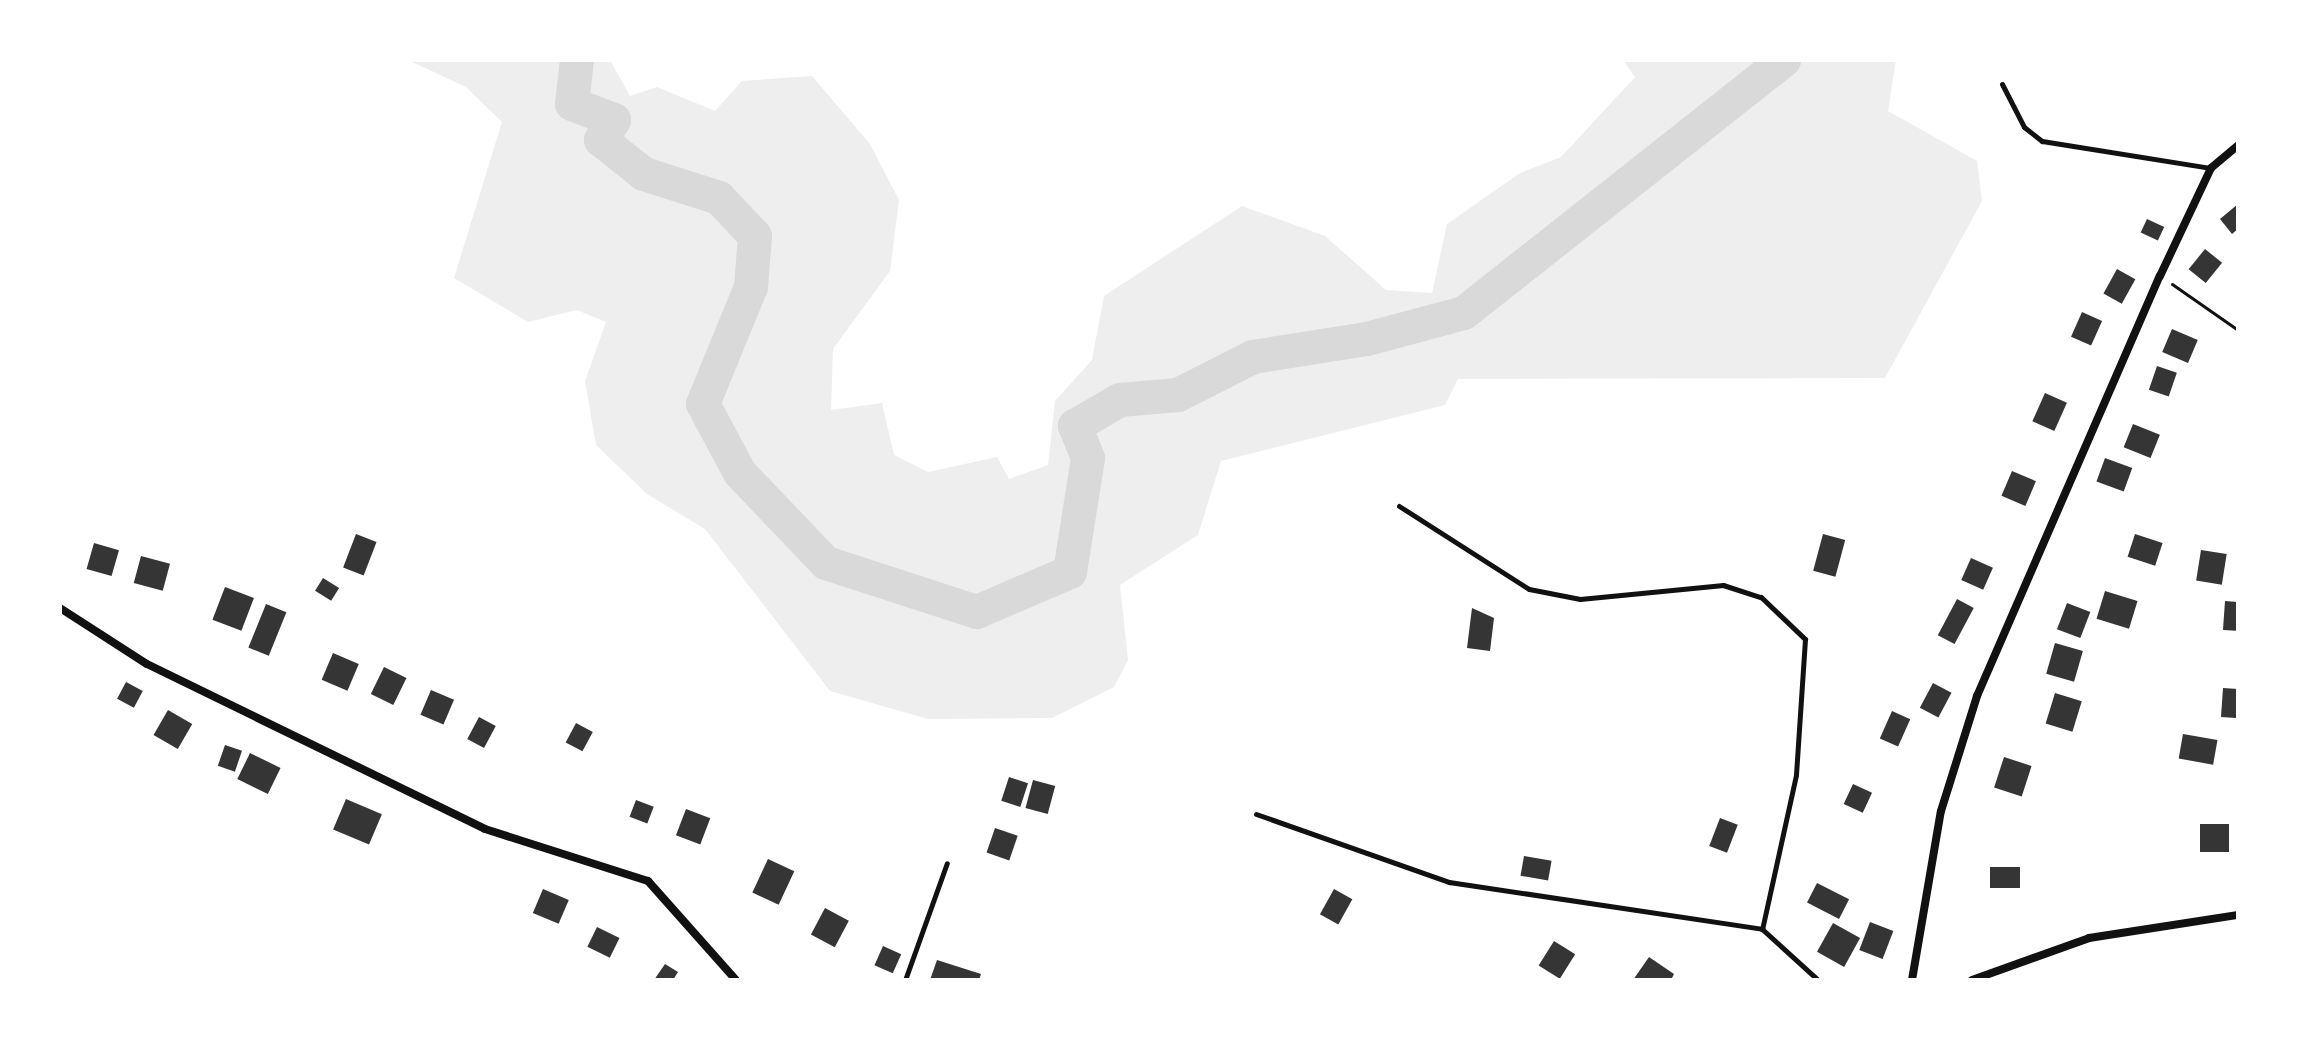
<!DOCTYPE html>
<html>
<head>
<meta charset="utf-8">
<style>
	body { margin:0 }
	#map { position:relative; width:2298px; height:1040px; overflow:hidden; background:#fff; font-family:Overpass,sans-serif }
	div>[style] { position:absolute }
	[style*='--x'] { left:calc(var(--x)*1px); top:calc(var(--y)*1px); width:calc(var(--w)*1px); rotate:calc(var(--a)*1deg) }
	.green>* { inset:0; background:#eee }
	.river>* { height:34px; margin:-17px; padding:0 17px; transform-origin:17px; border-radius:17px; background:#d9d9d9 }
	.building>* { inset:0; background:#353535; transform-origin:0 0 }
	.path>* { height:3px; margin:-1.5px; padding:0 1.5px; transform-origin:1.5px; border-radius:1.5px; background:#111 }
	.service>* { height:5px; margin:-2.5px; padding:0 2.5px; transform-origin:2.5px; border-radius:2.5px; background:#111 }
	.minor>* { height:8px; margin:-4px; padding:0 4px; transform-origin:4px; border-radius:4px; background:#111 }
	span { translate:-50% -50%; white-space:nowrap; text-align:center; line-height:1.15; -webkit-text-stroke:6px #fff; paint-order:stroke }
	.frame { position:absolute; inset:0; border:62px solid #fff; pointer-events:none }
</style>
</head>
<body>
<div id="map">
	<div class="green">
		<div style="clip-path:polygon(408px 60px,610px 60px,630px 96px,657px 87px,715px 111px,742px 81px,812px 76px,870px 144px,899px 200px,890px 271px,833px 349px,831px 410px,882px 403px,894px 455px,928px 472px,997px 457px,1009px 479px,1048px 465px,1055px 401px,1092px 360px,1104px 296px,1242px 206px,1325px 236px,1386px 290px,1432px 293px,1447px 224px,1520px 173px,1561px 157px,1635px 77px,1623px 60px,1896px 60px,1888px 111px,1977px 161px,1982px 201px,1885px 378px,1458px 379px,1445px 405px,1221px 461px,1198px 535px,1120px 585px,1128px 660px,1114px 687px,1052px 718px,928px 719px,830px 691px,705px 529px,647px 494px,596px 445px,585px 381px,606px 322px,577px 310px,528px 322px,454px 278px,502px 122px,466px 87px)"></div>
	</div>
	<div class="river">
		<div style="--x:577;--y:60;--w:44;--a:96.5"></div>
		<div style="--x:572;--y:104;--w:45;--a:20.9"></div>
		<div style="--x:614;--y:120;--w:24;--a:123"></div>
		<div style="--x:601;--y:140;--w:55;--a:38.3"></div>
		<div style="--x:644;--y:174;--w:79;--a:17.7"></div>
		<div style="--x:719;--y:198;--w:52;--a:46.5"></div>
		<div style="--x:755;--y:236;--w:51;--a:94.5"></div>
		<div style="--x:751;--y:287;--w:126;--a:112.3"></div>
		<div style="--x:703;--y:404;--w:78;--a:61.8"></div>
		<div style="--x:740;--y:473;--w:124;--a:46.3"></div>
		<div style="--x:826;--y:563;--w:159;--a:18"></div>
		<div style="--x:977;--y:612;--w:101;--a:-23.3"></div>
		<div style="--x:1070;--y:572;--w:115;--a:-81"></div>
		<div style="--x:1088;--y:458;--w:35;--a:-112"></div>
		<div style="--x:1075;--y:426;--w:52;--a:-30"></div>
		<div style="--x:1120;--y:400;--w:58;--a:-4.9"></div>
		<div style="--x:1178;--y:395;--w:84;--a:-26.9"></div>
		<div style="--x:1253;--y:357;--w:115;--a:-9"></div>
		<div style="--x:1367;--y:339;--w:100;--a:-15"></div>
		<div style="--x:1464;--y:313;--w:408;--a:-38.3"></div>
	</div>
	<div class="building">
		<div style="clip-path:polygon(2238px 204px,2238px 229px,2232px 234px,2220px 219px)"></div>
		<div style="left:2147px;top:219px;width:19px;height:15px;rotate:25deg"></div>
		<div style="left:2205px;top:249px;width:22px;height:26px;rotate:39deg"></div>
		<div style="left:2117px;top:269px;width:21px;height:28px;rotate:29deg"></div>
		<div style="left:2082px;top:312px;width:22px;height:27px;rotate:24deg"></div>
		<div style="left:2172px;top:329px;width:28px;height:25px;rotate:23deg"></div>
		<div style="left:2157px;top:366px;width:21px;height:25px;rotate:19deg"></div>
		<div style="left:2045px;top:393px;width:24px;height:31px;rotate:24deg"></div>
		<div style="left:2133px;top:424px;width:29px;height:25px;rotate:22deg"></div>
		<div style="left:2105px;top:458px;width:29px;height:25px;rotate:20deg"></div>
		<div style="left:2012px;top:471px;width:26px;height:27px;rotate:23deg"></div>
		<div style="left:356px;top:534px;width:22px;height:36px;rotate:21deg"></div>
		<div style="left:1823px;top:534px;width:23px;height:38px;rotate:15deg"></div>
		<div style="left:2135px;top:534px;width:29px;height:24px;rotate:18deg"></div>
		<div style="left:94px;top:543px;width:26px;height:27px;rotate:16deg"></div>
		<div style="left:2201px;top:550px;width:26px;height:31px;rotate:9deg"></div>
		<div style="left:141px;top:556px;width:30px;height:28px;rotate:15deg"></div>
		<div style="left:1971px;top:558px;width:24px;height:24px;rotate:24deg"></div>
		<div style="left:323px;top:578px;width:19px;height:15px;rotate:32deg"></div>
		<div style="left:225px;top:587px;width:31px;height:35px;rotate:21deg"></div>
		<div style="left:2105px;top:591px;width:34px;height:29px;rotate:17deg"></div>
		<div style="left:1957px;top:599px;width:19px;height:41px;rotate:28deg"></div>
		<div style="left:2225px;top:601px;width:13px;height:29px;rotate:4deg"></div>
		<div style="left:2067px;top:603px;width:25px;height:28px;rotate:21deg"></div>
		<div style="left:266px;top:604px;width:22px;height:47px;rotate:22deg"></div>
		<div style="clip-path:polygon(1472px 608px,1494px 618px,1490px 651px,1467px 648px)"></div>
		<div style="left:2055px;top:643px;width:29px;height:32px;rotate:16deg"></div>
		<div style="left:333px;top:653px;width:28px;height:29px;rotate:23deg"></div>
		<div style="left:384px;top:667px;width:25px;height:30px;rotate:26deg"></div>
		<div style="left:126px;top:682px;width:19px;height:19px;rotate:28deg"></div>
		<div style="left:1933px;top:683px;width:21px;height:28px;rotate:28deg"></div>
		<div style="left:2223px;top:688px;width:15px;height:29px;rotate:4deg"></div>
		<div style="left:431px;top:690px;width:25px;height:27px;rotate:23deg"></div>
		<div style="left:2055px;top:693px;width:28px;height:32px;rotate:17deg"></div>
		<div style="left:168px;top:710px;width:28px;height:29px;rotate:30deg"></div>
		<div style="left:1892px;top:711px;width:20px;height:30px;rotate:24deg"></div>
		<div style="left:479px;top:717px;width:19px;height:25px;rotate:28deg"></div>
		<div style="left:576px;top:723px;width:19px;height:22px;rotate:28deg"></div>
		<div style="left:2183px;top:734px;width:35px;height:25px;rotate:10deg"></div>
		<div style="left:225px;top:745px;width:18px;height:22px;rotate:19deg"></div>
		<div style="left:250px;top:753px;width:34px;height:29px;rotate:26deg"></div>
		<div style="left:2004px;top:757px;width:29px;height:32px;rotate:18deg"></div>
		<div style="left:1009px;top:777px;width:20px;height:25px;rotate:18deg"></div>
		<div style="left:1033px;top:780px;width:23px;height:29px;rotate:15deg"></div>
		<div style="left:1853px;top:784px;width:21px;height:22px;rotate:25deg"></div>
		<div style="left:346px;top:799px;width:39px;height:33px;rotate:23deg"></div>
		<div style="left:636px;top:800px;width:19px;height:18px;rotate:21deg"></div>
		<div style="left:686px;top:809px;width:26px;height:28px;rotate:21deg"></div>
		<div style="left:1720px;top:818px;width:19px;height:30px;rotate:21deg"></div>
		<div style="left:2200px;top:824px;width:29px;height:28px"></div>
		<div style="left:995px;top:828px;width:24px;height:26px;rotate:19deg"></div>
		<div style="left:1524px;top:856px;width:28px;height:20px;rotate:10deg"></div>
		<div style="left:768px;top:859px;width:29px;height:37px;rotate:25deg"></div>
		<div style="left:1990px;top:867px;width:30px;height:21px"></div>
		<div style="left:1817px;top:883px;width:36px;height:22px;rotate:27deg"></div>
		<div style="left:543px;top:889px;width:28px;height:26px;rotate:23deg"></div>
		<div style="left:1334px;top:889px;width:21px;height:29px;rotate:29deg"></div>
		<div style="left:825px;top:908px;width:27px;height:30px;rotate:28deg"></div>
		<div style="left:1870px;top:922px;width:25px;height:30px;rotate:21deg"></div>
		<div style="left:1833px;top:923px;width:31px;height:33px;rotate:29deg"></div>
		<div style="left:597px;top:927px;width:25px;height:22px;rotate:26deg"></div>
		<div style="left:1554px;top:941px;width:25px;height:29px;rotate:32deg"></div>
		<div style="left:883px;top:946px;width:20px;height:21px;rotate:24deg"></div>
		<div style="clip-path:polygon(1649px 957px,1674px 974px,1671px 980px,1633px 980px)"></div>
		<div style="clip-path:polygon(937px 960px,981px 974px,979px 980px,930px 980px)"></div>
		<div style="clip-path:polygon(665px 964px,678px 972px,673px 980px,654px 980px)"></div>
	</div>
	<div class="path">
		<div style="--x:2172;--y:284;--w:80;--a:34.9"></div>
	</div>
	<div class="service">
		<div style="--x:2002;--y:84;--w:48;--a:62.9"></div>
		<div style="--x:2024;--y:127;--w:23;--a:38"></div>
		<div style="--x:2042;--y:141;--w:170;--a:9.1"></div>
		<div style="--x:1399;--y:506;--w:154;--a:32.6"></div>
		<div style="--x:1529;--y:589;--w:52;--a:11.1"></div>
		<div style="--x:1580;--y:599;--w:144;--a:-5.6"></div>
		<div style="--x:1723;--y:585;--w:40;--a:18"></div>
		<div style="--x:1761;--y:597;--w:61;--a:43.7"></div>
		<div style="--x:1805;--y:639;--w:136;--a:93.8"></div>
		<div style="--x:1796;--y:775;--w:158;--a:102.4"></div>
		<div style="--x:1256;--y:814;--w:205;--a:19.4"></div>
		<div style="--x:1449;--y:882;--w:317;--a:8.5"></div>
		<div style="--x:1762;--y:929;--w:76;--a:42.3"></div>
		<div style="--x:905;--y:980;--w:124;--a:-70.3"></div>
	</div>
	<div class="minor">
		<div style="--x:60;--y:608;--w:103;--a:32.8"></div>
		<div style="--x:147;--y:664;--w:376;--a:26"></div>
		<div style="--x:485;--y:829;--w:171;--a:17.7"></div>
		<div style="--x:648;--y:881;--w:132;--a:48.4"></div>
		<div style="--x:1912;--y:980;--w:171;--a:-80.3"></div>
		<div style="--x:1941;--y:811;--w:121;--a:-72.6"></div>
		<div style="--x:1977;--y:696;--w:458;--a:-66.5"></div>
		<div style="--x:2160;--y:276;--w:119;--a:-64.7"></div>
		<div style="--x:2211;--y:168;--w:35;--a:-40"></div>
		<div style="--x:1972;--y:980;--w:124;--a:-19.7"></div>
		<div style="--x:2089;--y:938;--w:151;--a:-8.8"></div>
	</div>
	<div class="frame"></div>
</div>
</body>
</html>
